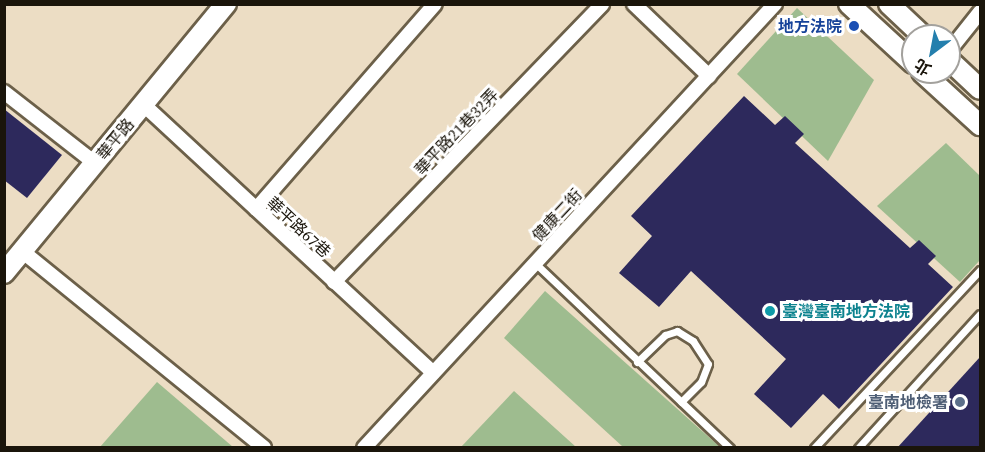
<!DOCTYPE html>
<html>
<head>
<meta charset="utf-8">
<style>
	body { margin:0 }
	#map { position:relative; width:985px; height:452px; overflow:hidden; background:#ecddc4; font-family:"Source Serif 4","Noto Sans TC",serif }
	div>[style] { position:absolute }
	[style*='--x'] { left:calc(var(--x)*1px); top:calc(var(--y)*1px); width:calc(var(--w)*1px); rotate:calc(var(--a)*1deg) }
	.green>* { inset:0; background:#9ebc8f }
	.building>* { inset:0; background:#2d295c }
	.roads { filter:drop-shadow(2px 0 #6c6049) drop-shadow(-2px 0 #6c6049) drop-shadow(0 2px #6c6049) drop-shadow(0 -2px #6c6049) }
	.lane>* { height:7px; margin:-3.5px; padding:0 3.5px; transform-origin:3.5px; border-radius:3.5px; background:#fff }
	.street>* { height:14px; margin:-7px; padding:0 7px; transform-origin:7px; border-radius:7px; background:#fff }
	.secondary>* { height:20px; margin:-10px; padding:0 10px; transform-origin:10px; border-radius:10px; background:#fff }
	.dots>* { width:16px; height:16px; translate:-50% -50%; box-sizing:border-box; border:3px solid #fff; border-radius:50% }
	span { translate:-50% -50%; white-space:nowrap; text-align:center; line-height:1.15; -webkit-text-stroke:6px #fff; paint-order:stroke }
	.transit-label { font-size:16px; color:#164399; font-weight:700 }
	.right { translate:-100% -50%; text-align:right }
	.street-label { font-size:16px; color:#1a150b }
	.culture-label { font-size:16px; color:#0d838f; font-weight:700 }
	.left { translate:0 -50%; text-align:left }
	.service-label { font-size:16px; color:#4e5e75; font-weight:700 }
	.frame { position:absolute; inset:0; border:6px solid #1a150b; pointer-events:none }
	.north { position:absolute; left:901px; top:24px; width:60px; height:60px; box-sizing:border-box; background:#fff; border:2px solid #a3a19d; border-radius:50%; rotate:212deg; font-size:16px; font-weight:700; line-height:24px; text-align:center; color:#1a150b }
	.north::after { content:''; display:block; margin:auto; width:21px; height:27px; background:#247fad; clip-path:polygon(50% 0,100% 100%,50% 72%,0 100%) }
</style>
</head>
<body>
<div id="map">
	<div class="green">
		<div style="clip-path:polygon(797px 8px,874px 80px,828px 161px,737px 74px)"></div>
		<div style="clip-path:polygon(946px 143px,980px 176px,980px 260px,960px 282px,877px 206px)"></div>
		<div style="clip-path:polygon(545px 291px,720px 447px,623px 447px,504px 338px)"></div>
		<div style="clip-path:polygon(157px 382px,233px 447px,100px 447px)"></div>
		<div style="clip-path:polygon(514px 391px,576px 447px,461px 447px)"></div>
	</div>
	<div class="building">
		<div style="clip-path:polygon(744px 96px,775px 125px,785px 116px,804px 134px,795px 143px,910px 248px,919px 240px,936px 256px,928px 264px,953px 287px,839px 409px,823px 394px,791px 428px,754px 394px,786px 359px,691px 271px,659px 307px,619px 273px,652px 236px,631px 216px)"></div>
		<div style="clip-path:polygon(4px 109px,62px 155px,27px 198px,4px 180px)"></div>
		<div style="clip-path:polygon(980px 357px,980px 448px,897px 448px)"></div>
	</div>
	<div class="roads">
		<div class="lane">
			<div style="--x:535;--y:263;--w:269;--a:43.5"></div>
			<div style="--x:637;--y:362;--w:39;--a:-44"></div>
			<div style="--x:665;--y:335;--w:13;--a:-18"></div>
			<div style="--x:677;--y:331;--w:19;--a:32"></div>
			<div style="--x:693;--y:341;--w:27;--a:57"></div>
			<div style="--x:708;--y:364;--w:19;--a:111"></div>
			<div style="--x:701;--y:382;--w:28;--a:135"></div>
			<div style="--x:814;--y:448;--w:243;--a:-47"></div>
			<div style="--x:858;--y:448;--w:181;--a:-47.7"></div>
		</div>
		<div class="street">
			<div style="--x:634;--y:4;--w:104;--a:43.8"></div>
			<div style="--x:949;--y:51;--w:50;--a:-51.5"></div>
			<div style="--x:4;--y:92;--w:115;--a:38"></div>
			<div style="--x:144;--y:105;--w:394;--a:42.8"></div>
			<div style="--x:256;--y:209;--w:272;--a:-48.9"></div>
			<div style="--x:22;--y:251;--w:312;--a:39.1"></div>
			<div style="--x:334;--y:282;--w:386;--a:-46"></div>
			<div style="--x:364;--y:448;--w:605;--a:-47.21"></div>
		</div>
		<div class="secondary">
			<div style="--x:849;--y:4;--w:87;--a:42.7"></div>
			<div style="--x:889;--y:4;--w:47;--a:43.3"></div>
			<div style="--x:949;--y:60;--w:42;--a:43.1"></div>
			<div style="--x:922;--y:72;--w:79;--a:42.4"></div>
			<div style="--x:4;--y:273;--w:349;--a:-50.5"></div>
		</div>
	</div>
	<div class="dots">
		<div style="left:854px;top:26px;background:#1a4fb4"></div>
		<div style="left:770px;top:311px;background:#0f9aa8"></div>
		<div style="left:960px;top:402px;background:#5c6f8a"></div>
	</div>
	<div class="transit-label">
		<span class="right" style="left:842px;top:26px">地方法院</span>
	</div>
	<div class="street-label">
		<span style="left:456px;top:132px;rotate:-46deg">華平路21巷32弄</span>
		<span style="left:115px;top:139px;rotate:-50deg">華平路</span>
		<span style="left:557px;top:215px;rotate:-47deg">健康二街</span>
		<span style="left:299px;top:227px;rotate:43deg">華平路67巷</span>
	</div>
	<div class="culture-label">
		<span class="left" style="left:782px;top:311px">臺灣臺南地方法院</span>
	</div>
	<div class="service-label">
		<span class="right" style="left:948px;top:402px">臺南地檢署</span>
	</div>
	<div class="frame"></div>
	<div class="north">北</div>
</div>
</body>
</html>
